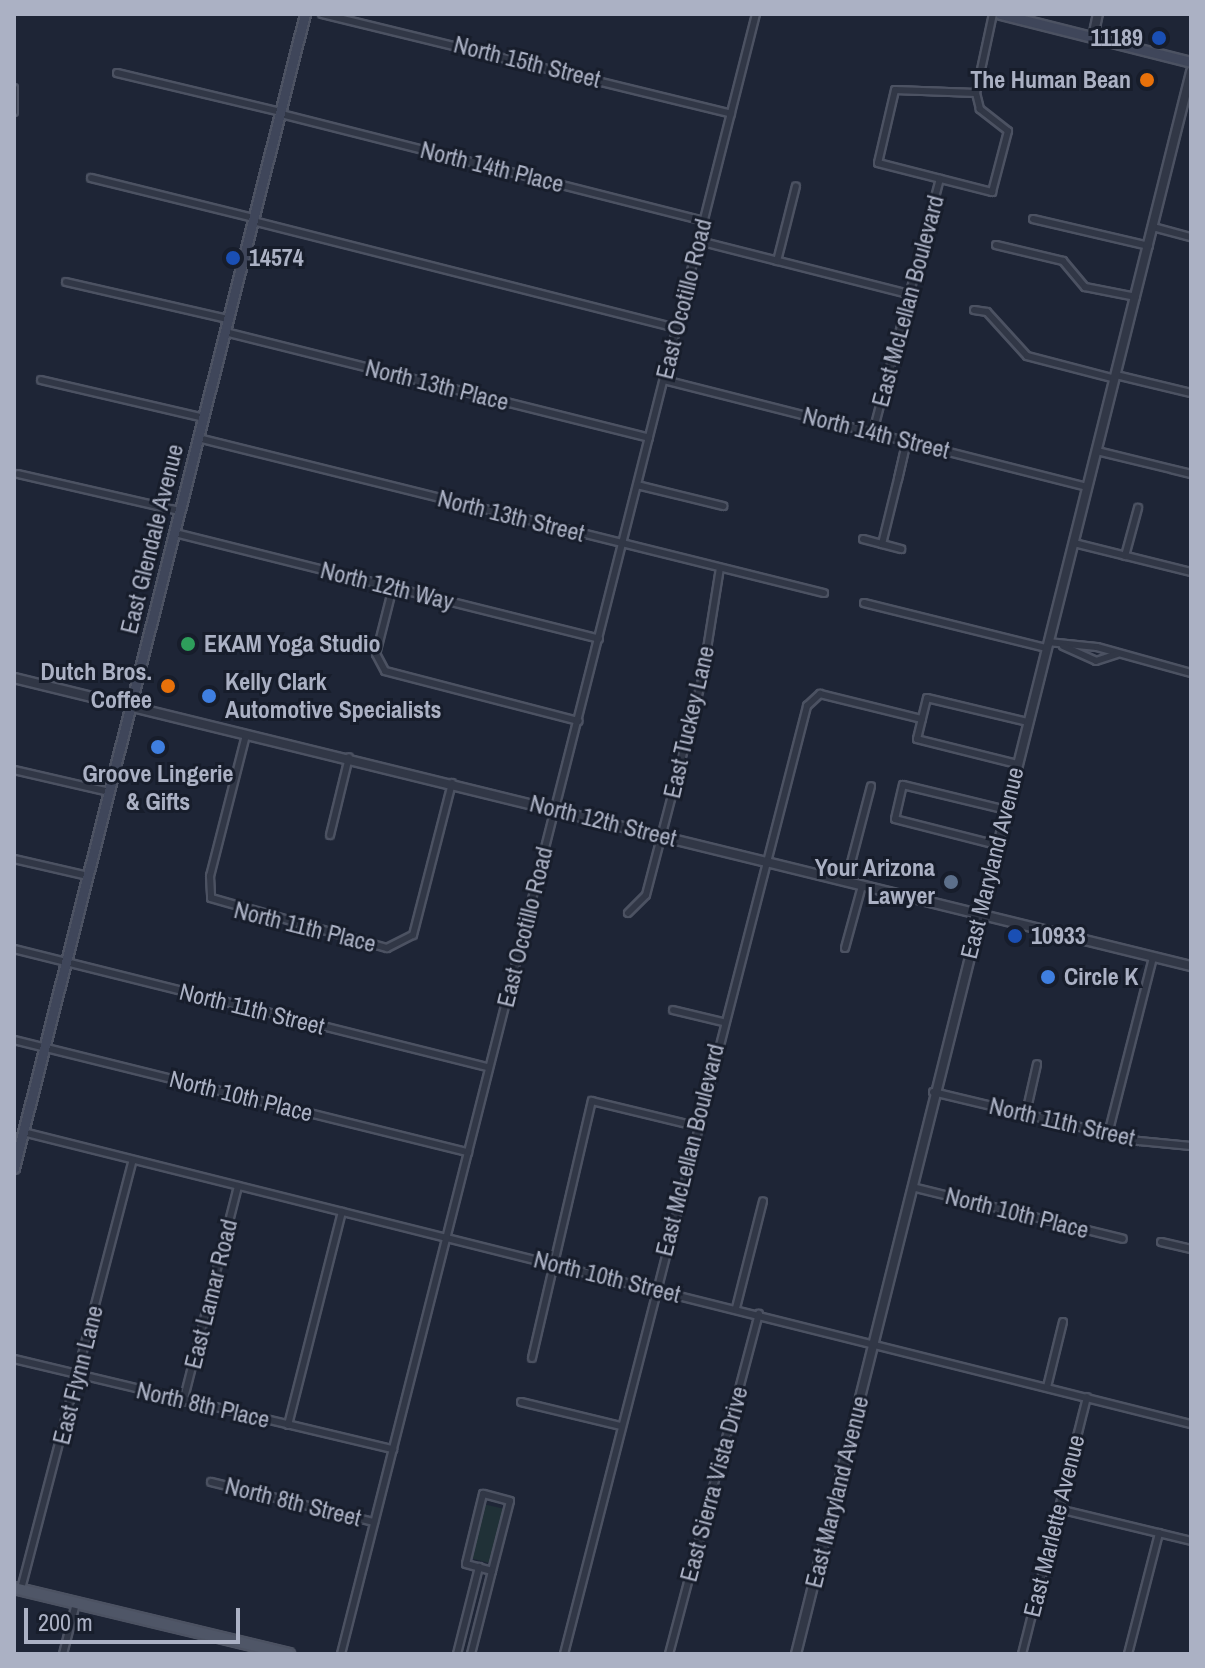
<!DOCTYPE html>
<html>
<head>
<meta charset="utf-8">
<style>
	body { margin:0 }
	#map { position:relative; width:1205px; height:1668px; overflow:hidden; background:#1e2536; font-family:"Archivo Narrow",sans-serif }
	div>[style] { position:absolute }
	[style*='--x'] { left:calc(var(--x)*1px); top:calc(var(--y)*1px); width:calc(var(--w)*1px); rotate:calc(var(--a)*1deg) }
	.green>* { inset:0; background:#203137 }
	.roads { filter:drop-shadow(2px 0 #4c5262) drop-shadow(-2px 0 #4c5262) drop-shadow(0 2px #4c5262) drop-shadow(0 -2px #4c5262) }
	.minor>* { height:6px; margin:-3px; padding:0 3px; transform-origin:3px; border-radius:3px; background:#313746 }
	.tertiary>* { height:8px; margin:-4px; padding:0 4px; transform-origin:4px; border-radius:4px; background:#313746 }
	.secondary>* { height:9px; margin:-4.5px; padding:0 4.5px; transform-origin:4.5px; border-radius:4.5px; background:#3f465a }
	.primary>* { height:10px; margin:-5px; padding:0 5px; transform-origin:5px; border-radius:5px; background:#4f5667 }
	.dots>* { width:22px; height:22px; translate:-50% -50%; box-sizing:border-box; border:4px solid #171d2b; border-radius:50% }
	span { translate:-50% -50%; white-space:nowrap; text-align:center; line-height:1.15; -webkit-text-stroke:6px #171d2b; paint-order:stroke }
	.poi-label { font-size:24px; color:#abb1c4; font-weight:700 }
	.right { translate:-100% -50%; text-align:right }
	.left { translate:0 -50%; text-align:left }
	.street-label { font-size:24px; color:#abb1c4 }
	.frame { position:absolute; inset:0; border:16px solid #abb1c4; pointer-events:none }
	.scale { position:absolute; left:24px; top:1608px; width:216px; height:36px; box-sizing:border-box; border:4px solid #abb1c4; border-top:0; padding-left:10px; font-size:24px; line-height:28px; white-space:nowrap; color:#abb1c4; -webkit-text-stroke:6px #171d2b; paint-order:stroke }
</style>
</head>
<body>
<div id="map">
	<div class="green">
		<div style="clip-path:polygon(483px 1504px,505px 1509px,489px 1563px,470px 1558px)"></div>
	</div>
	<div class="roads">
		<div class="minor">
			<div style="--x:322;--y:14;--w:421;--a:13.7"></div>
			<div style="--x:117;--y:73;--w:169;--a:13.4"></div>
			<div style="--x:14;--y:88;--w:24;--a:90"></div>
			<div style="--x:976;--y:93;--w:81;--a:-177.9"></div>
			<div style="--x:895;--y:90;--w:75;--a:103.1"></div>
			<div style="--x:878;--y:163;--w:118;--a:14.3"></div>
			<div style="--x:992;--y:192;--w:63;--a:-75.3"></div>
			<div style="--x:1008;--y:131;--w:36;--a:-142"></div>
			<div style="--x:980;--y:109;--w:16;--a:-104"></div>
			<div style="--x:976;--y:93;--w:81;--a:-77.9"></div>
			<div style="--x:281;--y:114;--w:436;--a:14.2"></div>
			<div style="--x:91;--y:178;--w:168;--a:13.8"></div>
			<div style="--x:1033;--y:219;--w:119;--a:13.1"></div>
			<div style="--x:253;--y:221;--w:436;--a:14.2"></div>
			<div style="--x:1153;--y:227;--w:39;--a:15"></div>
			<div style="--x:699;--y:241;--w:216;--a:14.2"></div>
			<div style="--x:996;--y:245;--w:69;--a:13.4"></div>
			<div style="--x:1063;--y:261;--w:34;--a:50"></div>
			<div style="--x:1085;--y:287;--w:52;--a:11.1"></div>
			<div style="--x:777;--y:261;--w:77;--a:-75.8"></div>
			<div style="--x:66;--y:282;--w:166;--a:12.9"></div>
			<div style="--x:974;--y:310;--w:13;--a:9"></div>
			<div style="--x:987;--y:312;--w:59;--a:47.7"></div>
			<div style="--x:1027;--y:356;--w:91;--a:14.6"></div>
			<div style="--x:225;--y:332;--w:437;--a:14"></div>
			<div style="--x:1116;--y:375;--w:77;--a:13.5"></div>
			<div style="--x:41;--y:380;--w:167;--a:13.1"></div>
			<div style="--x:664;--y:380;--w:437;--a:14.2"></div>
			<div style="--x:873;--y:432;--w:262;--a:-75.2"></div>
			<div style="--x:198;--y:438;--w:645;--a:13.91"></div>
			<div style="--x:905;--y:449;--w:31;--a:103"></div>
			<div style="--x:898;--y:479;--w:39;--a:-77"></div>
			<div style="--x:1097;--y:451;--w:97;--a:13.7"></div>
			<div style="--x:18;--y:474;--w:166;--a:12.9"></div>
			<div style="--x:637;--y:485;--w:89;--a:13.7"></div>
			<div style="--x:175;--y:533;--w:437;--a:14"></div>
			<div style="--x:863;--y:539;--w:20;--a:15"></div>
			<div style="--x:882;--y:544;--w:67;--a:-76.2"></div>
			<div style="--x:1074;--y:543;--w:121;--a:13.9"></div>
			<div style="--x:882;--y:544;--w:20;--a:15"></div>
			<div style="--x:1125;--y:556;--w:50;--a:-74.8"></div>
			<div style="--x:393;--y:587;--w:69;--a:104.2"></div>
			<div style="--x:376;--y:654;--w:19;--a:62"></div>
			<div style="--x:385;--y:671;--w:200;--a:14.5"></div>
			<div style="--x:864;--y:603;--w:187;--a:13.9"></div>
			<div style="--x:1048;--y:642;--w:49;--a:5.8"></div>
			<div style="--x:1097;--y:647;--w:98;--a:15.5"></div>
			<div style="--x:1063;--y:646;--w:36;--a:24"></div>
			<div style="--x:1096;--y:661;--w:22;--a:-18"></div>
			<div style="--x:246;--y:735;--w:146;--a:104.3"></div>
			<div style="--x:210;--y:876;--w:22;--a:87"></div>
			<div style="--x:211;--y:898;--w:183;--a:15.9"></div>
			<div style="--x:387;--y:948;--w:29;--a:-27"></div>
			<div style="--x:413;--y:935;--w:157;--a:-75.6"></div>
			<div style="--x:1017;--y:764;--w:103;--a:-166"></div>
			<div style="--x:917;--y:739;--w:42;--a:-76.3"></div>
			<div style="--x:927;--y:698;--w:104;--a:13.4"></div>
			<div style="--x:14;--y:770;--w:98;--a:13"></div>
			<div style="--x:330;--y:835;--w:80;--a:-76.3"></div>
			<div style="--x:997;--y:845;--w:105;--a:-165.7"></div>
			<div style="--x:895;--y:819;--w:35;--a:-77"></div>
			<div style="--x:903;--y:785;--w:106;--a:13.6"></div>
			<div style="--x:14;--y:859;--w:76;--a:12.9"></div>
			<div style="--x:846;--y:882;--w:99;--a:-75.4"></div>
			<div style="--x:628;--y:913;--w:25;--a:-45"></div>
			<div style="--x:646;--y:895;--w:222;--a:-75.4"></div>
			<div style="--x:702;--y:680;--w:113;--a:-80.9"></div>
			<div style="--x:845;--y:948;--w:64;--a:-74.7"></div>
			<div style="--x:14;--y:949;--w:489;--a:14"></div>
			<div style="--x:673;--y:1010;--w:51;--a:13.5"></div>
			<div style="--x:14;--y:1040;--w:468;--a:13.9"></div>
			<div style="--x:933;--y:1092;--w:212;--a:13.4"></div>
			<div style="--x:1139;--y:1141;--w:52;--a:5.5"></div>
			<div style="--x:1026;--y:1113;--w:50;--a:-77.3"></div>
			<div style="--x:23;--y:1132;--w:1204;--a:14.04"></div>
			<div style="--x:1108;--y:1134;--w:183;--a:-75.7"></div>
			<div style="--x:912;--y:1187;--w:217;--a:13.8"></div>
			<div style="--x:1161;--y:1242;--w:31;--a:13"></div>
			<div style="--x:736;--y:1308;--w:110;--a:-75.8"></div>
			<div style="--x:532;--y:1358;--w:264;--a:-76.9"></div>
			<div style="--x:592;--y:1101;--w:106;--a:13.6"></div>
			<div style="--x:14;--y:1359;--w:390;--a:13.4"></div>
			<div style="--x:1047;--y:1387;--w:67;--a:-76.2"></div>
			<div style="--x:183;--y:1402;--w:223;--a:-75.7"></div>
			<div style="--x:521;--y:1402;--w:103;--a:13.5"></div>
			<div style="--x:288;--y:1425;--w:220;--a:-75.8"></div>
			<div style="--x:211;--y:1482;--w:168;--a:13.8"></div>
			<div style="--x:1059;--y:1509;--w:136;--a:13.6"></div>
			<div style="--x:21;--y:1589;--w:443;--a:-75.4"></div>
			<div style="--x:63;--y:1654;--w:53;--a:-75.7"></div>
			<div style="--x:341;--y:1654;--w:1692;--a:-75.8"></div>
			<div style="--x:457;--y:1654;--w:90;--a:-75.8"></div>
			<div style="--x:471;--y:1654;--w:86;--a:-75.8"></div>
			<div style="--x:492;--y:1571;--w:72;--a:-75.6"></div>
			<div style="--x:510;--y:1501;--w:28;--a:-165"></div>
			<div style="--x:483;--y:1494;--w:72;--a:103.7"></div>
			<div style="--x:466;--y:1564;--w:27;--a:15"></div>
			<div style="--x:564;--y:1654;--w:979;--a:-75.62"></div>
			<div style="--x:807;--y:706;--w:18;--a:-43"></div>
			<div style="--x:820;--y:694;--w:105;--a:13.8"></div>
			<div style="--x:669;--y:1654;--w:352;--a:-75.2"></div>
			<div style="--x:1022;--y:1654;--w:265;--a:-75.8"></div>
			<div style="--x:1128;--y:1654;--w:125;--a:-75.6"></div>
		</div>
		<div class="tertiary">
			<div style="--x:1093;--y:37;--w:24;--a:-78"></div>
			<div style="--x:14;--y:678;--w:1212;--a:13.75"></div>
			<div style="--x:796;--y:1654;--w:1631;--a:-75.98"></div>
		</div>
		<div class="secondary">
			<div style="--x:1000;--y:14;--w:197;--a:14.1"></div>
			<div style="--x:14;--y:1168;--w:1190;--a:-75.85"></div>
		</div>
		<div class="primary">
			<div style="--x:14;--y:1588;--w:283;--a:13.5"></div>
		</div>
	</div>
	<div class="dots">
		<div style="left:1159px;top:38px;background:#1a4fb4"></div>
		<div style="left:1147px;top:80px;background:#e8710a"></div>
		<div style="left:233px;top:258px;background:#1a4fb4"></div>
		<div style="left:188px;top:644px;background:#2e9e5b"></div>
		<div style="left:168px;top:686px;background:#e8710a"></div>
		<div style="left:209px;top:696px;background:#3f7fe0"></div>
		<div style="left:158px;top:747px;background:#3f7fe0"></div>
		<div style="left:951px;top:882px;background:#5c6f8a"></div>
		<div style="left:1015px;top:936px;background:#1a4fb4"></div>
		<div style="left:1048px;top:977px;background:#3f7fe0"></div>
	</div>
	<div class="poi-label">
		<span class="right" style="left:1143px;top:38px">11189</span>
		<span class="right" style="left:1131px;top:80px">The Human Bean</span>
		<span class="left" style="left:249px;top:258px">14574</span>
		<span class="left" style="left:204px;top:644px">EKAM Yoga Studio</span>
		<span class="right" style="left:152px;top:686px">Dutch Bros.<br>Coffee</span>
		<span class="left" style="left:225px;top:696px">Kelly Clark<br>Automotive Specialists</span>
		<span style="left:158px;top:788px">Groove Lingerie<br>&amp; Gifts</span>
		<span class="right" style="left:935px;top:882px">Your Arizona<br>Lawyer</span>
		<span class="left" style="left:1031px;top:936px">10933</span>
		<span class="left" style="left:1064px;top:977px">Circle K</span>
	</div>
	<div class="street-label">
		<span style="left:527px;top:62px;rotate:14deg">North 15th Street</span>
		<span style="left:492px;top:167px;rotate:14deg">North 14th Place</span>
		<span style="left:684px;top:299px;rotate:-76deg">East Ocotillo Road</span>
		<span style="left:908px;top:301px;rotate:-75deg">East McLellan Boulevard</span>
		<span style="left:437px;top:385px;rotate:14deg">North 13th Place</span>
		<span style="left:876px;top:433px;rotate:14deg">North 14th Street</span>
		<span style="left:511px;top:516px;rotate:14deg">North 13th Street</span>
		<span style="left:152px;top:539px;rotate:-76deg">East Glendale Avenue</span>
		<span style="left:387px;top:586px;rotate:14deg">North 12th Way</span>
		<span style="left:689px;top:722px;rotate:-77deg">East Tuckey Lane</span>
		<span style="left:603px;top:821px;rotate:14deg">North 12th Street</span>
		<span style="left:992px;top:863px;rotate:-76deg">East Maryland Avenue</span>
		<span style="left:305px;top:927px;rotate:14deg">North 11th Place</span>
		<span style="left:525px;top:927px;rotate:-76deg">East Ocotillo Road</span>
		<span style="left:252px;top:1009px;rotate:14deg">North 11th Street</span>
		<span style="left:241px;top:1096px;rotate:14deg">North 10th Place</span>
		<span style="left:1062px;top:1122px;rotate:13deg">North 11th Street</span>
		<span style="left:690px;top:1150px;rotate:-76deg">East McLellan Boulevard</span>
		<span style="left:1017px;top:1213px;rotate:14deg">North 10th Place</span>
		<span style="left:607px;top:1277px;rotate:14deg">North 10th Street</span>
		<span style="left:211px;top:1294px;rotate:-76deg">East Lamar Road</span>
		<span style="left:78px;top:1375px;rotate:-76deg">East Flynn Lane</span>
		<span style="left:203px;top:1405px;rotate:13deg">North 8th Place</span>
		<span style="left:714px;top:1484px;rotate:-75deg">East Sierra Vista Drive</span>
		<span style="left:837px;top:1492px;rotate:-76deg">East Maryland Avenue</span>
		<span style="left:293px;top:1502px;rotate:14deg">North 8th Street</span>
		<span style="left:1054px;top:1526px;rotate:-76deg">East Marlette Avenue</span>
	</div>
	<div class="frame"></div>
	<div class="scale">200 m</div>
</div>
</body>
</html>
